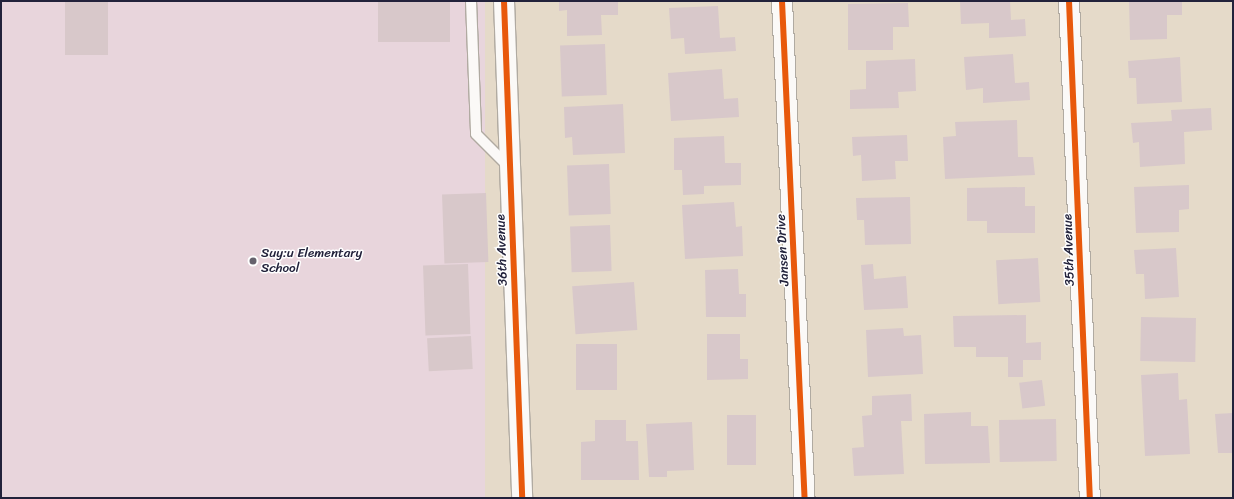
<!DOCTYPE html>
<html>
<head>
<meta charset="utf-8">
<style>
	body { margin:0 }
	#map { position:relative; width:1234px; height:499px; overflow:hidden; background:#e5dac9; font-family:Sriracha,sans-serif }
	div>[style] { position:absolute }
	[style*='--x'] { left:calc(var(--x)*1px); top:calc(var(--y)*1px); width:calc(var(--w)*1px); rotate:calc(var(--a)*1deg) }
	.built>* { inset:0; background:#e8d5dc; transform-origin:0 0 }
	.building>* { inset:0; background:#d8c8ca; transform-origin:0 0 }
	.roads { filter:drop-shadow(1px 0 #b0aaa1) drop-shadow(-1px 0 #b0aaa1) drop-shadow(0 1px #b0aaa1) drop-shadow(0 -1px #b0aaa1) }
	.service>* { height:10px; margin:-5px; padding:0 5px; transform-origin:5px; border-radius:5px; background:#fbf9f7 }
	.minor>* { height:20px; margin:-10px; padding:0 10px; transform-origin:10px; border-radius:10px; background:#fbf9f7 }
	.cycleway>* { height:6px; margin:-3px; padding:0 3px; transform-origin:3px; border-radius:3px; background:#e8590c }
	.dots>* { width:11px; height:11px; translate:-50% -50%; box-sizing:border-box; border:2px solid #fff; border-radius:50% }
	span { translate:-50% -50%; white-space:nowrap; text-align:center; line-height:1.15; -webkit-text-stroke:3px #fff; paint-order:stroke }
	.street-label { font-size:13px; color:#22223b }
	.poi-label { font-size:13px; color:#22223b }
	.left { translate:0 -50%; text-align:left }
	.frame { position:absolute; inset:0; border:2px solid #22223b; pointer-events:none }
</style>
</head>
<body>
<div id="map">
	<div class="built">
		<div style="left:1px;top:1px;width:484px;height:497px"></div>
	</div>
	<div class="building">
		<div style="left:65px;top:1px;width:43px;height:54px"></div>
		<div style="left:378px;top:1px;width:72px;height:41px"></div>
		<div style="clip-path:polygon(559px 1px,618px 1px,618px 15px,601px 15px,602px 35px,567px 36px,567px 10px,559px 11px)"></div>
		<div style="clip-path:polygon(960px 1px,1010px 1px,1011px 20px,1025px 19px,1026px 36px,989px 38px,989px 23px,961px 24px)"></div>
		<div style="clip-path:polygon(1129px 1px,1182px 1px,1182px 15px,1167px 15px,1167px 39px,1130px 40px)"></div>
		<div style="clip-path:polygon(908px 3px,909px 27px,893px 27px,893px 50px,848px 50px,848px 4px)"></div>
		<div style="clip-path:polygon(718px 6px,720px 38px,735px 37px,736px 51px,685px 54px,684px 38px,671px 39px,669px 8px)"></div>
		<div style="left:605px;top:44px;width:51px;height:45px;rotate:88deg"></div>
		<div style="clip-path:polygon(1013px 54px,1015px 83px,1029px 82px,1030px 100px,983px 103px,983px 88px,966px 90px,964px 57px)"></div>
		<div style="clip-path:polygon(1180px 57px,1182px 102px,1137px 104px,1136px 78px,1129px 78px,1128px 61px)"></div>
		<div style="clip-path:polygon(915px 59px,916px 91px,898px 92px,899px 108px,850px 109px,850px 90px,866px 89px,866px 61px)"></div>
		<div style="clip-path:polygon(722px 69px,724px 99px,738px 98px,739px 117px,671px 121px,668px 73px)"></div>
		<div style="clip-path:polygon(623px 104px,625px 153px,573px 155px,572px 137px,565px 138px,564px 107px)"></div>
		<div style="clip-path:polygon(1211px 108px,1212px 130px,1184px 132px,1185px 164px,1140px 167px,1139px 142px,1133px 143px,1131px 123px,1172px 121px,1171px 110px)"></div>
		<div style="clip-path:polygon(1017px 120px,1018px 157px,1033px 157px,1035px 175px,945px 179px,943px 137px,956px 136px,955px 122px)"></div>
		<div style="clip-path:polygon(907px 135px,908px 161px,895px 161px,896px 179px,862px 181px,861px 155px,853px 156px,852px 137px)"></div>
		<div style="clip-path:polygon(724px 136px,725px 163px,741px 163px,741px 185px,704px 186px,704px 194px,683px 195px,682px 170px,674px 170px,674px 138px)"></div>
		<div style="left:609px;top:164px;width:50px;height:42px;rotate:88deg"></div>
		<div style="clip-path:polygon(1189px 185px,1189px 209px,1179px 210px,1179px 232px,1136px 233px,1134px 187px)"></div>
		<div style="clip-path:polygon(1025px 187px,1025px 206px,1035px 206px,1035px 233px,987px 233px,987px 221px,967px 221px,967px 188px)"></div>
		<div style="left:486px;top:193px;width:69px;height:44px;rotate:88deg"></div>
		<div style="clip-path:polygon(910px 197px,911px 244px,865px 245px,864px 220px,857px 220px,856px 198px)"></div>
		<div style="clip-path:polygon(734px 202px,736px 227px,742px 226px,743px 256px,685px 259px,682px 205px)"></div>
		<div style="left:610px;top:225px;width:46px;height:40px;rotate:88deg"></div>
		<div style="clip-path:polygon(1176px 248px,1179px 297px,1145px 299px,1144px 274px,1136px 274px,1134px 250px)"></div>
		<div style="left:1038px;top:258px;width:44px;height:42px;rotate:87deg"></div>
		<div style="left:468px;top:264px;width:70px;height:45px;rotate:88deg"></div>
		<div style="clip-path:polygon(873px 264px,874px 279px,906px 276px,908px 308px,864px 310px,861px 265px)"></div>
		<div style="clip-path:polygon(738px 269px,739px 294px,746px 294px,746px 317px,706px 317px,705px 270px)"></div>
		<div style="left:634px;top:282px;width:48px;height:62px;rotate:86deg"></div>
		<div style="clip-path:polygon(1026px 315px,1026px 343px,1041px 342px,1041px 360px,1023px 360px,1023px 377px,1008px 377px,1008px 357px,976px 357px,976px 347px,954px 347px,953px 316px)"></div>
		<div style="left:1141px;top:317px;width:55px;height:44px;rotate:1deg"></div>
		<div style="clip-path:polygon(903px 328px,904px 336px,921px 335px,923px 374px,868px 377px,866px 330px)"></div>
		<div style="clip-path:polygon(707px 334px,740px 334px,740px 359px,748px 359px,748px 379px,707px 380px)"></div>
		<div style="left:471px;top:336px;width:33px;height:44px;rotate:87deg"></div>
		<div style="left:576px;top:344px;width:41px;height:46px"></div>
		<div style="clip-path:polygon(1178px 373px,1179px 400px,1187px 399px,1190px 454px,1145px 456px,1141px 375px)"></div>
		<div style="left:1042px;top:380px;width:26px;height:23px;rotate:83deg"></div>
		<div style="clip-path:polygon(911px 394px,912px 421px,901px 421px,904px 474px,854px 476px,852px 448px,864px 447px,862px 416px,872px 415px,872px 396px)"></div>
		<div style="clip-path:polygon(971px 412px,971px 426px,988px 426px,990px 463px,925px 464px,924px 414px)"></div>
		<div style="clip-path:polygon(1233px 413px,1233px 453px,1218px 453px,1215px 414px)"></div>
		<div style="left:727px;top:415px;width:29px;height:50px"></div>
		<div style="left:1056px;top:419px;width:42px;height:57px;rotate:89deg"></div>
		<div style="clip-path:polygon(595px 420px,626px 420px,626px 441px,638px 441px,639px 480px,581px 480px,581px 442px,595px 441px)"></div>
		<div style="clip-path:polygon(692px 422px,694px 470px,667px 471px,667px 477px,649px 477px,646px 424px)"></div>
	</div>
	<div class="roads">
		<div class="service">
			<div style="--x:471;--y:1;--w:133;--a:87.8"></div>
			<div style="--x:476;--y:134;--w:47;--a:45"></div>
		</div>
		<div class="minor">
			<div style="--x:504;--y:1;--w:497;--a:87.9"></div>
			<div style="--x:782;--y:1;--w:498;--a:87.4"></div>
			<div style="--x:1069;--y:1;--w:497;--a:87.6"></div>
		</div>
	</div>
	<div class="cycleway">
		<div style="--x:504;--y:1;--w:497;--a:87.9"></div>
		<div style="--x:782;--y:1;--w:498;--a:87.4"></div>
		<div style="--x:1069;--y:1;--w:497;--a:87.6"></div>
	</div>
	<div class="dots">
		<div style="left:253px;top:261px;background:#66626d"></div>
	</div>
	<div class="street-label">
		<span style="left:502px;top:250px;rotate:-92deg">36th Avenue</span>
		<span style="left:783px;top:250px;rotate:-93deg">Jansen Drive</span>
		<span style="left:1069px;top:250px;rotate:-92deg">35th Avenue</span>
	</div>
	<div class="poi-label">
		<span class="left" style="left:261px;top:261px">Suy:u Elementary<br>School</span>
	</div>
	<div class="frame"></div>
</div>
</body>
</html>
